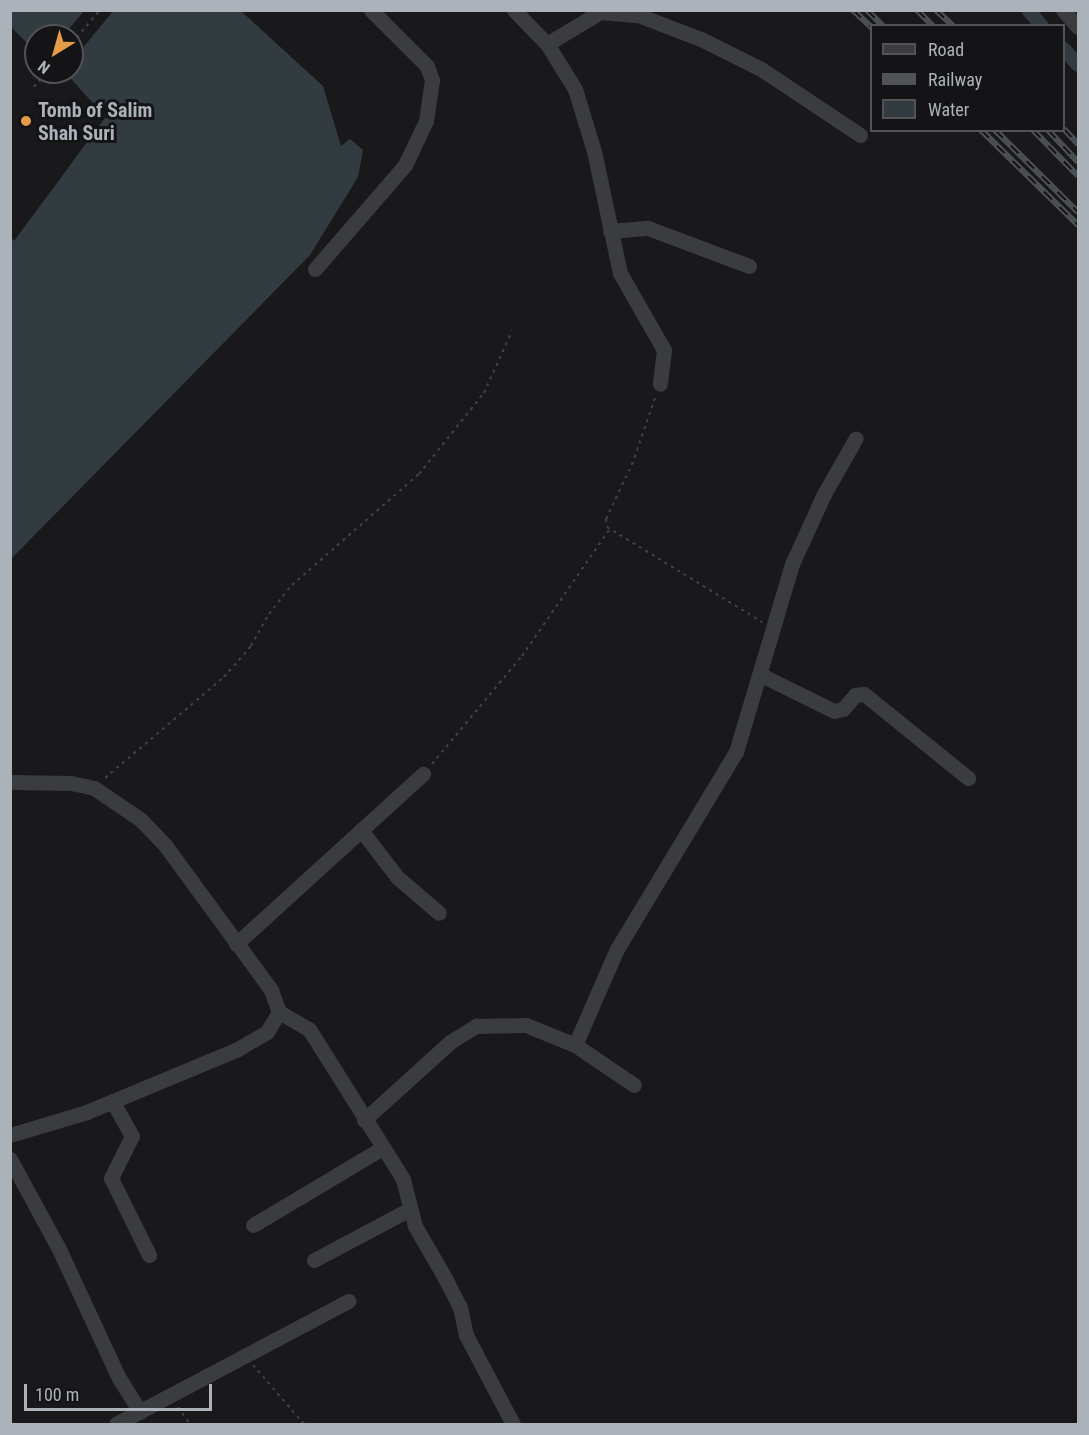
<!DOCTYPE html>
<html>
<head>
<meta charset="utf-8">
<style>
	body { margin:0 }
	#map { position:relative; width:1089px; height:1435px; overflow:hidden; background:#19191b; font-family:"Roboto Condensed",sans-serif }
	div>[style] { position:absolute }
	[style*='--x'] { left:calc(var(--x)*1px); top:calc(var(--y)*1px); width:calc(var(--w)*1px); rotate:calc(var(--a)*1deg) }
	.water>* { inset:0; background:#323c40 }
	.canal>* { height:14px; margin:-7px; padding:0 7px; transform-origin:7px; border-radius:7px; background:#323c40 }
	.path>* { height:2px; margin-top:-1px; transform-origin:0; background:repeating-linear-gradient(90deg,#404346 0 3px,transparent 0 7.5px) }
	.minor>* { height:15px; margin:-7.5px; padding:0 7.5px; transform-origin:7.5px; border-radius:7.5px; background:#3a3c40 }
	.rail>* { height:6px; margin-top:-3px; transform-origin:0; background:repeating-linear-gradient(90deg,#141416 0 11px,#4f5256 0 22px); box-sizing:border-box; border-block:2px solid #4f5256 }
	.dots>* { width:16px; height:16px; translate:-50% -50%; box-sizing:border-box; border:3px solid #141416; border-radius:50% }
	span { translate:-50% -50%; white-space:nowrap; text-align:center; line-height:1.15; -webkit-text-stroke:6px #141416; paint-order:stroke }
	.poi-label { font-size:20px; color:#acb2b9; font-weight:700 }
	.left { translate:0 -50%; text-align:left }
	.frame { position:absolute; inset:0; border:12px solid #acb2b9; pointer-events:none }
	.legend { position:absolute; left:870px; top:24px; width:195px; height:108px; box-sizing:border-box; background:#141416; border:2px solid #515357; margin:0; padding:8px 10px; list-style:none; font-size:18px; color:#acb2b9 }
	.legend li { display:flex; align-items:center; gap:12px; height:30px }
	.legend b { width:30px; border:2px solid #515357 }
	.north { position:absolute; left:24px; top:24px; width:60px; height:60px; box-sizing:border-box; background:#141416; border:2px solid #515357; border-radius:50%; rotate:217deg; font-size:16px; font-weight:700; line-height:24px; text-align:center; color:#acb2b9 }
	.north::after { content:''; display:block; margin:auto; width:21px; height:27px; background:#e49b47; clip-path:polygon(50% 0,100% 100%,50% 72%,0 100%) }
	.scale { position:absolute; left:24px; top:1384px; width:188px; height:27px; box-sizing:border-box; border:3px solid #acb2b9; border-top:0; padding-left:8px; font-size:18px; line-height:21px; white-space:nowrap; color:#acb2b9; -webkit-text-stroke:4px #141416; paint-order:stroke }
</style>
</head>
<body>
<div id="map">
	<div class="water">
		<div style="clip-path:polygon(114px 10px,241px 11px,323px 86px,341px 146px,350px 139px,363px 150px,358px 177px,310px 255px,11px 559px,11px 238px,14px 241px,105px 118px,125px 118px,126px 107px,114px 106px,113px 111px,100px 111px,65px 72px,72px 72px,72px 61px)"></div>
		<div style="clip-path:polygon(10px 11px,11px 10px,84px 11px,63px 36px,36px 36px,36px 52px,11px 27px)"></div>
	</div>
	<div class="canal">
		<div style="--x:1028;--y:10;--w:21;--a:49"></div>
		<div style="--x:1064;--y:49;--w:21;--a:49"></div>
	</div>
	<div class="path">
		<div style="--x:72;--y:43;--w:43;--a:-49.7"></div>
		<div style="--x:34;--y:87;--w:20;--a:-49"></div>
		<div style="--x:655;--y:398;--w:68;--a:109"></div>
		<div style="--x:633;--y:462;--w:63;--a:115.3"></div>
		<div style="--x:606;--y:519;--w:8;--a:83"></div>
		<div style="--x:607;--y:527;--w:182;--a:31.5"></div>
		<div style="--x:432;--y:764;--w:141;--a:-50.2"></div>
		<div style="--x:522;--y:656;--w:153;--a:-55.4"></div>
		<div style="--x:105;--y:778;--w:156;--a:-40.3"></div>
		<div style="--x:224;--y:677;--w:41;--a:-48.9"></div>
		<div style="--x:251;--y:646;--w:37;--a:-61"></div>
		<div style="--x:269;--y:614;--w:37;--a:-52"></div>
		<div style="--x:292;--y:585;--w:169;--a:-41.2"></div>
		<div style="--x:419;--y:474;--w:104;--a:-51.3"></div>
		<div style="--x:484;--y:393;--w:68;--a:-65.7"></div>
		<div style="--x:253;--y:1365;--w:78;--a:49.2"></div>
		<div style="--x:178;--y:1407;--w:21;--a:55"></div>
	</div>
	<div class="minor">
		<div style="--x:514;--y:10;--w:47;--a:45.9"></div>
		<div style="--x:547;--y:44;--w:53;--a:58.1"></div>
		<div style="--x:575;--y:89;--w:65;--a:73"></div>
		<div style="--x:594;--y:151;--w:125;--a:78"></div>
		<div style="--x:620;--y:273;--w:89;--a:60.3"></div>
		<div style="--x:664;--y:350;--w:34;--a:97"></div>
		<div style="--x:1063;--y:10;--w:23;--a:49"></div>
		<div style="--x:547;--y:44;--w:62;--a:-31.1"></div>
		<div style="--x:600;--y:12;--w:38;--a:5"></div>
		<div style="--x:638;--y:15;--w:67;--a:20.9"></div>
		<div style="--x:701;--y:39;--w:67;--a:26.6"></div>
		<div style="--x:761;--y:69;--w:119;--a:33.7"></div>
		<div style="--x:610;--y:231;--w:38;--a:-5"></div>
		<div style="--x:648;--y:228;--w:108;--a:20.6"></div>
		<div style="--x:315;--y:269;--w:138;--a:-49.1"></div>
		<div style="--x:405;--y:165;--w:49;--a:-64.5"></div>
		<div style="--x:426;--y:121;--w:41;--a:-81.7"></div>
		<div style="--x:432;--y:80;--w:15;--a:-110"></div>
		<div style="--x:427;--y:66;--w:79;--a:-135"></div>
		<div style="--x:761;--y:675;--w:81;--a:26.3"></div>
		<div style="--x:834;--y:711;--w:9;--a:-13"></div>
		<div style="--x:843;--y:709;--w:18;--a:-49"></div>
		<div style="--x:855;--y:695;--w:9;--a:-6"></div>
		<div style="--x:864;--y:694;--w:134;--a:38.9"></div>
		<div style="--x:10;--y:782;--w:61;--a:0.9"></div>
		<div style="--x:71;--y:783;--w:24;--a:12"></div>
		<div style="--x:94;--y:788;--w:57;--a:34.2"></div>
		<div style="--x:141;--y:820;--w:35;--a:46"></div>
		<div style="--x:165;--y:845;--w:180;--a:53.8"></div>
		<div style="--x:271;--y:990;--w:23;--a:70"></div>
		<div style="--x:279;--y:1012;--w:23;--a:121"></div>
		<div style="--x:267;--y:1032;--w:34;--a:150"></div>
		<div style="--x:238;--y:1049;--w:164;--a:157.4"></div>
		<div style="--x:87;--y:1112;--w:80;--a:163.4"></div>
		<div style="--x:361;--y:830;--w:59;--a:52.5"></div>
		<div style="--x:397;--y:877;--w:55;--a:40.6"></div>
		<div style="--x:236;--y:944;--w:253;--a:-42.3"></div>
		<div style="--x:279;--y:1012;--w:34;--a:30"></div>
		<div style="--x:309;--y:1029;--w:177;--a:57.9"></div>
		<div style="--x:403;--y:1179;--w:49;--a:75.7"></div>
		<div style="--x:415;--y:1226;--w:60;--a:60"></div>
		<div style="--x:445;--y:1278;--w:33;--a:63"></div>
		<div style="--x:460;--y:1307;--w:29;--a:78"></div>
		<div style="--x:466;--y:1335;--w:101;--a:62.2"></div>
		<div style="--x:575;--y:1045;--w:105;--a:-66.4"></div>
		<div style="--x:617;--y:949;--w:230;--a:-58.9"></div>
		<div style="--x:736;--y:752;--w:196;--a:-73.4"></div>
		<div style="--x:792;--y:564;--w:77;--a:-65.4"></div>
		<div style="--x:824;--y:494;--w:64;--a:-60.3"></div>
		<div style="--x:113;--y:1102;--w:39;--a:61"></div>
		<div style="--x:132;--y:1136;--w:47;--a:116.6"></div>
		<div style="--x:111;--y:1178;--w:86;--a:63.7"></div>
		<div style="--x:364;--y:1120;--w:116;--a:-42.2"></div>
		<div style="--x:450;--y:1042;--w:31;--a:-32"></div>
		<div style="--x:476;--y:1026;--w:50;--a:-1.1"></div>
		<div style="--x:526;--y:1025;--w:53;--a:22.2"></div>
		<div style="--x:575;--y:1045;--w:71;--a:34.1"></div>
		<div style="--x:10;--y:1159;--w:102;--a:61.4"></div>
		<div style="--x:59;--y:1249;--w:142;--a:65.1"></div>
		<div style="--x:119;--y:1378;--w:40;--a:58"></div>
		<div style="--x:253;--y:1225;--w:150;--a:-30.8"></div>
		<div style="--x:314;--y:1260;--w:109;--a:-28"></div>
		<div style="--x:116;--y:1424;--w:263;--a:-27.9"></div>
	</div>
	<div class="rail">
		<div style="--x:853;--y:10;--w:26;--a:43"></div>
		<div style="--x:867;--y:10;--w:23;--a:45"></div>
		<div style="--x:917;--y:10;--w:23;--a:45"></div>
		<div style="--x:936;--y:10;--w:23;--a:43"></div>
		<div style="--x:1064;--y:129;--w:21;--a:47"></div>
		<div style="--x:981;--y:130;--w:136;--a:44.4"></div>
		<div style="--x:995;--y:130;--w:117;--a:44.7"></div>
		<div style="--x:1033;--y:130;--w:64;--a:45.6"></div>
		<div style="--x:1048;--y:130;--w:44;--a:46.8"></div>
	</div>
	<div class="dots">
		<div style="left:26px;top:121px;background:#e49b47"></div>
	</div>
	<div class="poi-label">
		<span class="left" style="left:38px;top:122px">Tomb of Salim<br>Shah Suri</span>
	</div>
	<div class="frame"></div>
	<ul class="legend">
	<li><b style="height:8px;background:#3a3c40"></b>Road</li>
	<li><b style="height:8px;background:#4f5256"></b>Railway</li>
	<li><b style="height:16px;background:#323c40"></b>Water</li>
	</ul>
	<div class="north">N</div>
	<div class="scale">100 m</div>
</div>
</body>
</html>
